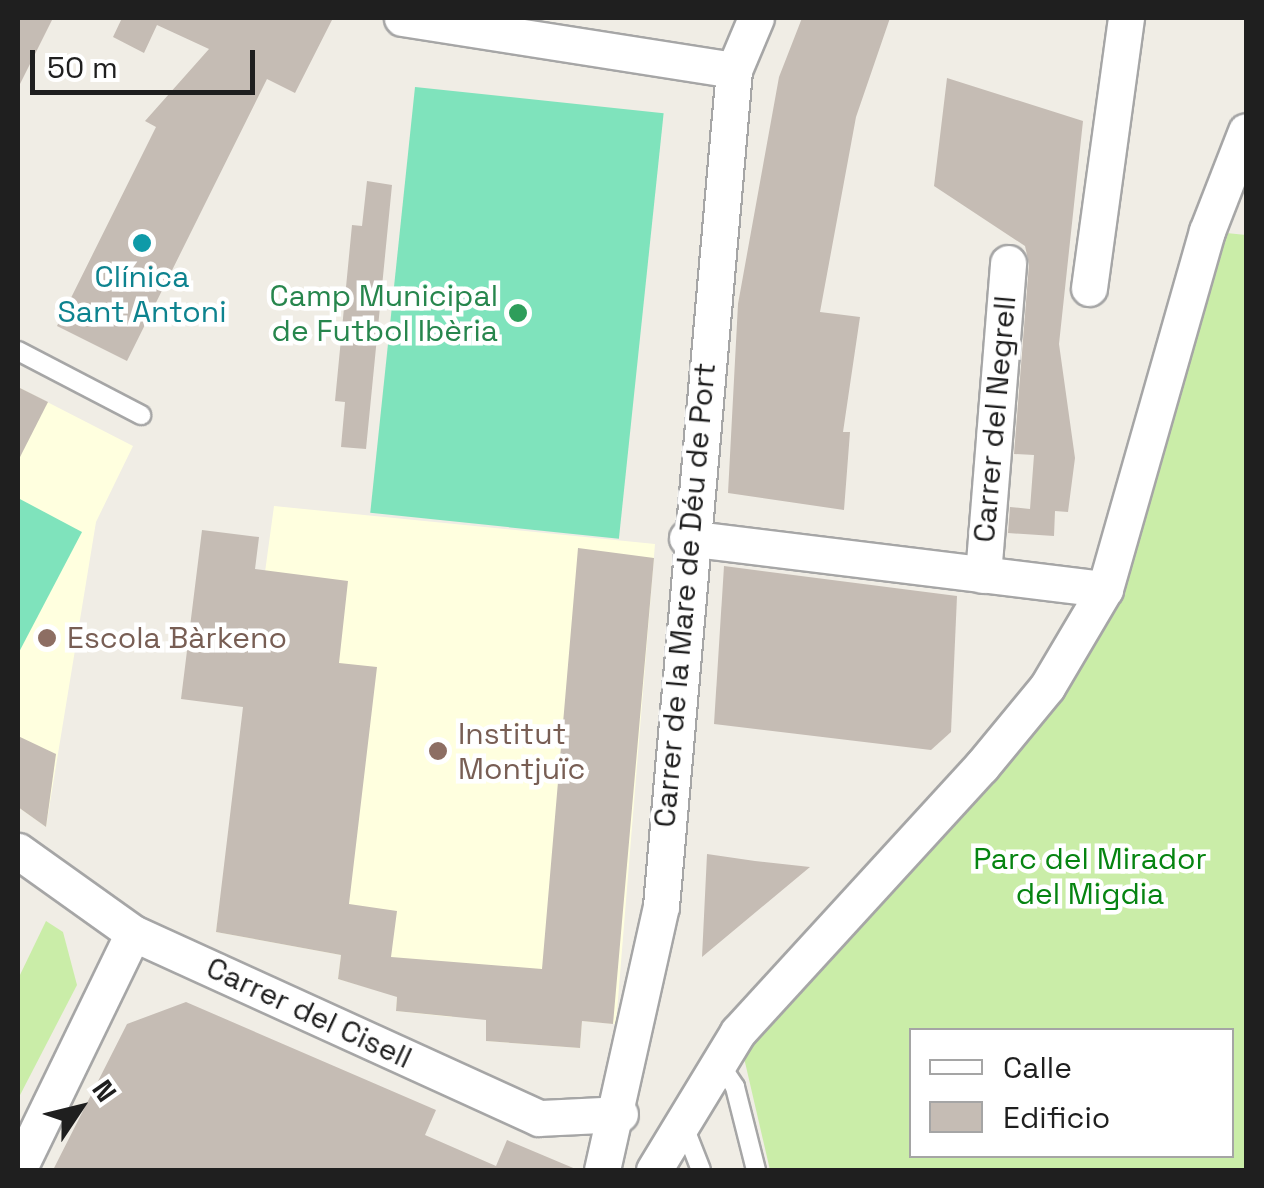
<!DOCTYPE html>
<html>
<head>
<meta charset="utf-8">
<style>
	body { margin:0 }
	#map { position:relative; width:1264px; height:1188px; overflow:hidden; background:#f0ede5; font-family:"Space Grotesk",sans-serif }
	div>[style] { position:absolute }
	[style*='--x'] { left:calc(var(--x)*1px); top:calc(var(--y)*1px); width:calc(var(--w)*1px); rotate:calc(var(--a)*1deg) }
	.education>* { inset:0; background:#ffffdf }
	.grass>* { inset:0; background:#caeda8 }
	.pitch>* { inset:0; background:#7fe3bc; transform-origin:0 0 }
	.building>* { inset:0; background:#c5bcb4 }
	.roads { filter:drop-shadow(2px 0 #a6a6a6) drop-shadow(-2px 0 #a6a6a6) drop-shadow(0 2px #a6a6a6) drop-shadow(0 -2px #a6a6a6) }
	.service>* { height:18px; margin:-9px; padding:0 9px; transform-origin:9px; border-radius:9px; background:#fff }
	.minor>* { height:35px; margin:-17.5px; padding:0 17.5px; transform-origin:17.5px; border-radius:17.5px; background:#fff }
	.dots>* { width:28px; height:28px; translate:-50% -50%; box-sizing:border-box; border:5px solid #fff; border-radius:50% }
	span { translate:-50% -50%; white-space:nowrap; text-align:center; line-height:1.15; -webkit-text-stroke:9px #fff; paint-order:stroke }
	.culture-label { font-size:30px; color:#0d838f }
	.leisure-label { font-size:30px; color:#27864d }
	.right { translate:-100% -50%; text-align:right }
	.street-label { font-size:30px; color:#1f1f1f }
	.education-label { font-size:30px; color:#785e54 }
	.left { translate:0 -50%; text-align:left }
	.park-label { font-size:30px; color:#068411 }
	.frame { position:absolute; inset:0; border:20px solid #1f1f1f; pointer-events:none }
	.legend { position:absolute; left:909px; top:1028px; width:325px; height:130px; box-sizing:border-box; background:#fff; border:2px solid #a5a5a5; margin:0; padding:12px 18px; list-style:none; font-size:30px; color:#1f1f1f }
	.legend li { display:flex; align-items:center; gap:20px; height:50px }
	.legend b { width:50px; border:2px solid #a5a5a5 }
	.north { position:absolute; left:30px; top:1058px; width:100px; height:100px; -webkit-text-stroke:8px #fff; paint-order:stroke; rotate:55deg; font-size:28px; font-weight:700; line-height:40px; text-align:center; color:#1f1f1f }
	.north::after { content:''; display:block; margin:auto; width:35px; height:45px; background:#1f1f1f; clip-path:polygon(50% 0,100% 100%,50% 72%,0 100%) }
	.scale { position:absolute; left:30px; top:50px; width:225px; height:45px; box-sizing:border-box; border:5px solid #1f1f1f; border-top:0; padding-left:12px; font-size:30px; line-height:35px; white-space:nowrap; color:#1f1f1f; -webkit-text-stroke:8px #fff; paint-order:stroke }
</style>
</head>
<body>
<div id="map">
	<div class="education">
		<div style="clip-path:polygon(18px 387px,133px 446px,96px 522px,46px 827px,18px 807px)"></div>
		<div style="clip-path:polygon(274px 506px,655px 544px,616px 1024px,582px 1021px,580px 1048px,486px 1041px,486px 1001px,453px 1002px,452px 1017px,396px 1011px,397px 996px,338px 979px,341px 955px,216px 932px)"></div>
	</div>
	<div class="grass">
		<div style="clip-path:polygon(evenodd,1207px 231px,1246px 235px,1246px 1170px,770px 1170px,738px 1032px,1105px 589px,1207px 231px,912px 1030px,1232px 1030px,1232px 1156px,912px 1156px,912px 1030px)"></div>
		<div style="clip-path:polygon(46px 921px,63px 932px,77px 985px,18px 1099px,18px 979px)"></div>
	</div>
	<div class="pitch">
		<div style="left:415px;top:87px;width:250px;height:428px;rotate:6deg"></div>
		<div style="clip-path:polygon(18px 498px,82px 532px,18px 654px)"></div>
	</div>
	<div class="building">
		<div style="clip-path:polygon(18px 18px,53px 18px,18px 88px)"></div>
		<div style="clip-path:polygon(122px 18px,333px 18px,295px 93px,267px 79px,127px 361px,57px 326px,156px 127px,145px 121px,209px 49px,157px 25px,144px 53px,113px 37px)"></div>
		<div style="clip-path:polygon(802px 18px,890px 18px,856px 117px,820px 312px,860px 317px,843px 432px,850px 432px,844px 510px,728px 493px,738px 304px,779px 77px)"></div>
		<div style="clip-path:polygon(947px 78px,1083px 121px,1059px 344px,1075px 458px,1068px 512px,1055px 511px,1054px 536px,1008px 533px,1010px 507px,1030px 509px,1034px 455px,1014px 454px,1029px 264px,1025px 246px,934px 186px)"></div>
		<div style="clip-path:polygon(367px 181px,392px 185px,366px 449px,341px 447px,345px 402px,335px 401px,352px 225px,362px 226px)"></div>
		<div style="clip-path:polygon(18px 387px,48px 402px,18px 461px)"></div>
		<div style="clip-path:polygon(202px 530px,259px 537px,255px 569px,348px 581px,339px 663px,377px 667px,349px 904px,397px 911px,391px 957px,542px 969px,578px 548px,654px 558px,613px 1024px,582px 1021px,580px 1048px,486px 1041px,486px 1020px,396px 1011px,397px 997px,338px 979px,341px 955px,216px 932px,243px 707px,181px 699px)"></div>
		<div style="clip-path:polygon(724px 566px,957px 596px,951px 732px,931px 750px,714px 724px)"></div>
		<div style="clip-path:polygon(18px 736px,56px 754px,46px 827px,18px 807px)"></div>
		<div style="clip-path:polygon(707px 854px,755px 861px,810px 867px,702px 957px)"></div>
		<div style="clip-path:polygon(186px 1002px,436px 1110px,425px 1135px,496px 1166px,507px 1140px,578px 1170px,53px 1170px,127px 1024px)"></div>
	</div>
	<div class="roads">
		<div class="service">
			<div style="--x:18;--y:351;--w:139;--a:27.5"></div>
			<div style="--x:719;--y:1063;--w:29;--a:56"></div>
			<div style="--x:735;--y:1087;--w:86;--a:75.8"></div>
			<div style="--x:683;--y:1124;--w:49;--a:68.6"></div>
		</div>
		<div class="minor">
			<div style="--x:402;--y:18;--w:336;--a:8.9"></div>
			<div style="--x:1089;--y:288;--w:273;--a:-82.2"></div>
			<div style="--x:687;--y:538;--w:421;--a:7"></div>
			<div style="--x:983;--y:575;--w:313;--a:-85.4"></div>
			<div style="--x:18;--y:851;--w:141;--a:35.5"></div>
			<div style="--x:133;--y:933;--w:446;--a:24.5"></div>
			<div style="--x:539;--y:1118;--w:81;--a:-2.8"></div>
			<div style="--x:18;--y:1170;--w:263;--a:-64.1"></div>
			<div style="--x:602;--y:1170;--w:271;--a:-77.4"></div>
			<div style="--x:661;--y:906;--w:839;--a:-85.01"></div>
			<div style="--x:734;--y:70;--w:56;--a:-67.1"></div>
			<div style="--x:654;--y:1170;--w:162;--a:-58.7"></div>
			<div style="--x:738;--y:1032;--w:360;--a:-47.5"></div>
			<div style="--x:981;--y:767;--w:104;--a:-50.5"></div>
			<div style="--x:1047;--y:687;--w:114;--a:-59.4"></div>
			<div style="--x:1105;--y:589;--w:372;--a:-74.1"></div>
			<div style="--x:1207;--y:231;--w:107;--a:-68.7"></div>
		</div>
	</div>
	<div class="dots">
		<div style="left:142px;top:243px;background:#0f9aa8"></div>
		<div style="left:518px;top:313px;background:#2e9e5b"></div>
		<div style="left:47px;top:638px;background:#8d6e63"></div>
		<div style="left:438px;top:751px;background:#8d6e63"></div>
	</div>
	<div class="culture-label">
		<span style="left:142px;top:294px">Clínica<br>Sant Antoni</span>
	</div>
	<div class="leisure-label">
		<span class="right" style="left:498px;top:313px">Camp Municipal<br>de Futbol Ibèria</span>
	</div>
	<div class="street-label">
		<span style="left:995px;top:419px;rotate:-85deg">Carrer del Negrell</span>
		<span style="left:685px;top:595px;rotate:-85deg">Carrer de la Mare de Déu de Port</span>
		<span style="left:309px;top:1013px;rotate:25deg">Carrer del Cisell</span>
	</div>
	<div class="education-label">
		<span class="left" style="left:67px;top:638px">Escola Bàrkeno</span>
		<span class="left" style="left:458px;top:751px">Institut<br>Montjuïc</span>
	</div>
	<div class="park-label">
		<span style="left:1090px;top:876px">Parc del Mirador<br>del Migdia</span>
	</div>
	<div class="frame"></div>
	<ul class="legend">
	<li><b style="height:12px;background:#fff"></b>Calle</li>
	<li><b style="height:28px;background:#c5bcb4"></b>Edificio</li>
	</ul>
	<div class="north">N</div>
	<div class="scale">50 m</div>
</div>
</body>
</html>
